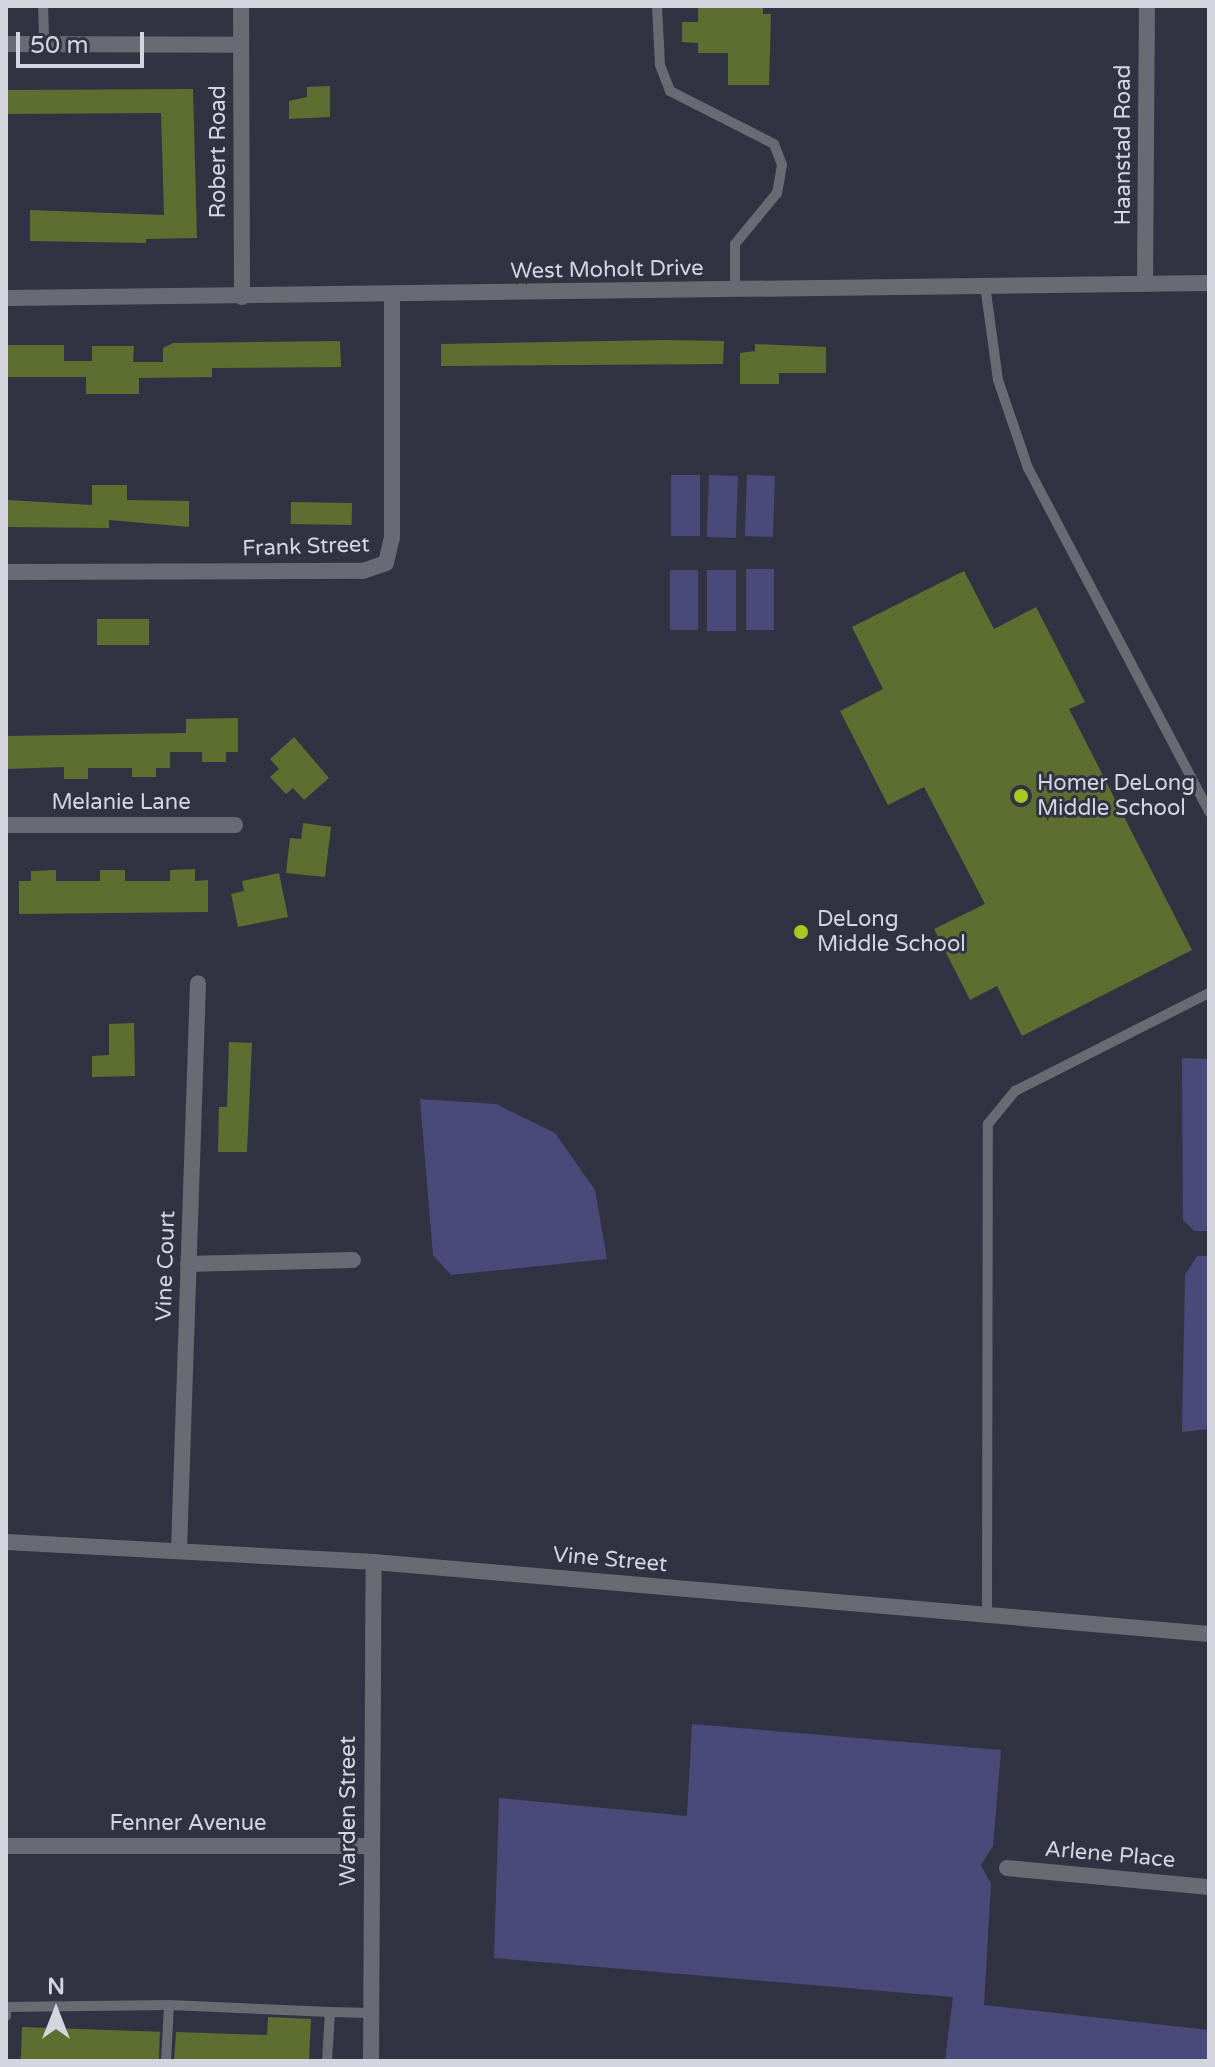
<!DOCTYPE html>
<html>
<head>
<meta charset="utf-8">
<style>
	body { margin:0 }
	#map { position:relative; width:1215px; height:2067px; overflow:hidden; background:#323342; font-family:"Varela Round",sans-serif }
	div>[style] { position:absolute }
	[style*='--x'] { left:calc(var(--x)*1px); top:calc(var(--y)*1px); width:calc(var(--w)*1px); rotate:calc(var(--a)*1deg) }
	.green>* { inset:0; background:#49497a; transform-origin:0 0 }
	.building>* { inset:0; background:#5e6d30; transform-origin:0 0 }
	.service>* { height:10px; margin:-5px; padding:0 5px; transform-origin:5px; border-radius:5px; background:#696a72 }
	.minor>* { height:16px; margin:-8px; padding:0 8px; transform-origin:8px; border-radius:8px; background:#696a72 }
	.tertiary>* { height:16px; margin:-8px; padding:0 8px; transform-origin:8px; border-radius:8px; background:#696a72 }
	.dots>* { width:22px; height:22px; translate:-50% -50%; box-sizing:border-box; border:4px solid #323342; border-radius:50% }
	span { translate:-50% -50%; white-space:nowrap; text-align:center; line-height:1.15; -webkit-text-stroke:6px #323342; paint-order:stroke }
	.street-label { font-size:22px; color:#d4d5df }
	.poi-label { font-size:22px; color:#d4d5df }
	.left { translate:0 -50%; text-align:left }
	.frame { position:absolute; inset:0; border:8px solid #d4d5df; pointer-events:none }
	.north { position:absolute; left:16px; top:1971px; width:80px; height:80px; -webkit-text-stroke:6px #323342; paint-order:stroke; rotate:0deg; font-size:22px; font-weight:700; line-height:32px; text-align:center; color:#d4d5df }
	.north::after { content:''; display:block; margin:auto; width:28px; height:36px; background:#d4d5df; clip-path:polygon(50% 0,100% 100%,50% 72%,0 100%) }
	.scale { position:absolute; left:16px; top:32px; width:128px; height:36px; box-sizing:border-box; border:4px solid #d4d5df; border-top:0; padding-left:10px; font-size:24px; line-height:28px; white-space:nowrap; color:#d4d5df; -webkit-text-stroke:6px #323342; paint-order:stroke }
</style>
</head>
<body>
<div id="map">
	<div class="green">
		<div style="left:671px;top:475px;width:29px;height:61px"></div>
		<div style="left:709px;top:475px;width:29px;height:62px;rotate:2deg"></div>
		<div style="left:747px;top:475px;width:28px;height:61px;rotate:2deg"></div>
		<div style="left:746px;top:569px;width:28px;height:61px"></div>
		<div style="left:670px;top:570px;width:28px;height:60px"></div>
		<div style="left:707px;top:570px;width:29px;height:61px"></div>
		<div style="clip-path:polygon(1182px 1058px,1209px 1059px,1209px 1231px,1194px 1231px,1183px 1220px)"></div>
		<div style="clip-path:polygon(420px 1099px,496px 1104px,555px 1133px,595px 1190px,607px 1259px,451px 1275px,433px 1255px)"></div>
		<div style="clip-path:polygon(1197px 1256px,1209px 1256px,1209px 1429px,1182px 1432px,1185px 1275px)"></div>
		<div style="clip-path:polygon(692px 1724px,1001px 1750px,993px 1846px,981px 1865px,991px 1884px,984px 2005px,1209px 2030px,1209px 2061px,945px 2061px,953px 1997px,494px 1958px,499px 1798px,687px 1816px)"></div>
	</div>
	<div class="building">
		<div style="clip-path:polygon(698px 6px,763px 6px,763px 14px,771px 14px,769px 85px,728px 85px,728px 53px,698px 53px,698px 43px,682px 42px,682px 22px,698px 22px)"></div>
		<div style="clip-path:polygon(330px 86px,330px 117px,289px 119px,289px 101px,307px 97px,307px 87px)"></div>
		<div style="clip-path:polygon(193px 89px,197px 238px,146px 239px,146px 243px,30px 241px,30px 210px,164px 215px,161px 113px,6px 114px,6px 90px)"></div>
		<div style="clip-path:polygon(665px 340px,724px 341px,723px 364px,441px 366px,441px 344px)"></div>
		<div style="clip-path:polygon(340px 341px,341px 367px,212px 368px,212px 377px,139px 378px,139px 394px,86px 394px,86px 377px,8px 377px,8px 345px,64px 345px,64px 361px,92px 361px,92px 346px,134px 346px,133px 362px,163px 362px,163px 348px,173px 343px)"></div>
		<div style="clip-path:polygon(755px 344px,826px 347px,826px 373px,779px 373px,779px 384px,740px 384px,740px 353px,755px 351px)"></div>
		<div style="clip-path:polygon(92px 485px,127px 485px,127px 500px,189px 501px,189px 527px,109px 520px,109px 528px,8px 527px,8px 500px,92px 505px)"></div>
		<div style="left:291px;top:502px;width:61px;height:22px;rotate:1deg"></div>
		<div style="clip-path:polygon(964px 571px,994px 629px,1036px 607px,1085px 702px,1069px 709px,1192px 950px,1022px 1036px,997px 986px,970px 1000px,934px 929px,985px 904px,924px 787px,888px 805px,840px 711px,883px 689px,852px 627px)"></div>
		<div style="left:149px;top:619px;width:26px;height:52px;rotate:90deg"></div>
		<div style="clip-path:polygon(238px 718px,238px 752px,226px 752px,226px 762px,202px 762px,202px 752px,170px 752px,170px 768px,156px 768px,156px 777px,132px 777px,132px 768px,88px 768px,88px 779px,64px 779px,64px 767px,6px 769px,6px 736px,186px 733px,186px 719px)"></div>
		<div style="clip-path:polygon(294px 737px,329px 778px,304px 800px,293px 788px,286px 794px,270px 777px,279px 769px,270px 759px)"></div>
		<div style="clip-path:polygon(303px 823px,331px 827px,325px 877px,286px 873px,290px 838px,301px 839px)"></div>
		<div style="clip-path:polygon(195px 869px,195px 881px,208px 880px,208px 912px,19px 914px,19px 881px,31px 881px,31px 871px,56px 870px,56px 881px,100px 881px,100px 870px,125px 870px,125px 881px,170px 881px,170px 870px)"></div>
		<div style="clip-path:polygon(279px 873px,288px 917px,238px 927px,231px 894px,244px 891px,242px 881px)"></div>
		<div style="clip-path:polygon(134px 1023px,135px 1076px,92px 1077px,92px 1056px,109px 1055px,109px 1024px)"></div>
		<div style="clip-path:polygon(229px 1042px,252px 1043px,247px 1152px,218px 1152px,219px 1107px,227px 1107px)"></div>
		<div style="clip-path:polygon(268px 2017px,311px 2019px,309px 2061px,174px 2061px,176px 2032px,267px 2035px)"></div>
		<div style="left:22px;top:2027px;width:138px;height:34px;rotate:2deg"></div>
	</div>
	<div class="service">
		<div style="--x:43;--y:6;--w:38;--a:88"></div>
		<div style="--x:657;--y:6;--w:59;--a:87.1"></div>
		<div style="--x:660;--y:65;--w:28;--a:69"></div>
		<div style="--x:670;--y:91;--w:117;--a:27"></div>
		<div style="--x:774;--y:144;--w:22;--a:69"></div>
		<div style="--x:782;--y:165;--w:28;--a:100"></div>
		<div style="--x:777;--y:193;--w:66;--a:129.5"></div>
		<div style="--x:735;--y:244;--w:45;--a:90"></div>
		<div style="--x:985;--y:285;--w:96;--a:82.2"></div>
		<div style="--x:998;--y:380;--w:93;--a:71.2"></div>
		<div style="--x:1028;--y:468;--w:389;--a:62.2"></div>
		<div style="--x:987;--y:1613;--w:489;--a:-89.9"></div>
		<div style="--x:988;--y:1124;--w:43;--a:-50.7"></div>
		<div style="--x:1015;--y:1091;--w:217;--a:-26.8"></div>
		<div style="--x:330;--y:2012;--w:41;--a:1.4"></div>
		<div style="--x:6;--y:2016;--w:9;--a:-90"></div>
		<div style="--x:6;--y:2007;--w:163;--a:-0.7"></div>
		<div style="--x:169;--y:2005;--w:161;--a:2.5"></div>
		<div style="--x:330;--y:2012;--w:49;--a:93.5"></div>
		<div style="--x:166;--y:2061;--w:56;--a:-86.9"></div>
	</div>
	<div class="minor">
		<div style="--x:241;--y:6;--w:291;--a:89.8"></div>
		<div style="--x:6;--y:44;--w:235;--a:0.2"></div>
		<div style="--x:1145;--y:283;--w:277;--a:-89.6"></div>
		<div style="--x:6;--y:298;--w:1203;--a:-0.71"></div>
		<div style="--x:6;--y:572;--w:357;--a:-0.2"></div>
		<div style="--x:363;--y:571;--w:24;--a:-19"></div>
		<div style="--x:386;--y:563;--w:27;--a:-77"></div>
		<div style="--x:392;--y:537;--w:241;--a:-90"></div>
		<div style="--x:6;--y:825;--w:229;--a:0"></div>
		<div style="--x:188;--y:1264;--w:165;--a:-1.4"></div>
		<div style="--x:179;--y:1550;--w:567;--a:-88.08"></div>
		<div style="--x:6;--y:1846;--w:364;--a:0"></div>
		<div style="--x:1007;--y:1868;--w:203;--a:5.4"></div>
		<div style="--x:371;--y:2061;--w:499;--a:-89.7"></div>
	</div>
	<div class="tertiary">
		<div style="--x:6;--y:1542;--w:369;--a:3.1"></div>
		<div style="--x:374;--y:1562;--w:838;--a:4.93"></div>
	</div>
	<div class="dots">
		<div style="left:1021px;top:796px;background:#a7c81f"></div>
		<div style="left:801px;top:932px;background:#a7c81f"></div>
	</div>
	<div class="street-label">
		<span style="left:1124px;top:145px;rotate:-90deg">Haanstad Road</span>
		<span style="left:219px;top:152px;rotate:-90deg">Robert Road</span>
		<span style="left:607px;top:270px;rotate:-1deg">West Moholt Drive</span>
		<span style="left:306px;top:547px;rotate:-2deg">Frank Street</span>
		<span style="left:121px;top:803px">Melanie Lane</span>
		<span style="left:166px;top:1266px;rotate:-88deg">Vine Court</span>
		<span style="left:610px;top:1560px;rotate:5deg">Vine Street</span>
		<span style="left:349px;top:1811px;rotate:-90deg">Warden Street</span>
		<span style="left:188px;top:1824px">Fenner Avenue</span>
		<span style="left:1110px;top:1855px;rotate:5deg">Arlene Place</span>
	</div>
	<div class="poi-label">
		<span class="left" style="left:1037px;top:796px">Homer DeLong<br>Middle School</span>
		<span class="left" style="left:817px;top:932px">DeLong<br>Middle School</span>
	</div>
	<div class="frame"></div>
	<div class="north">N</div>
	<div class="scale">50 m</div>
</div>
</body>
</html>
